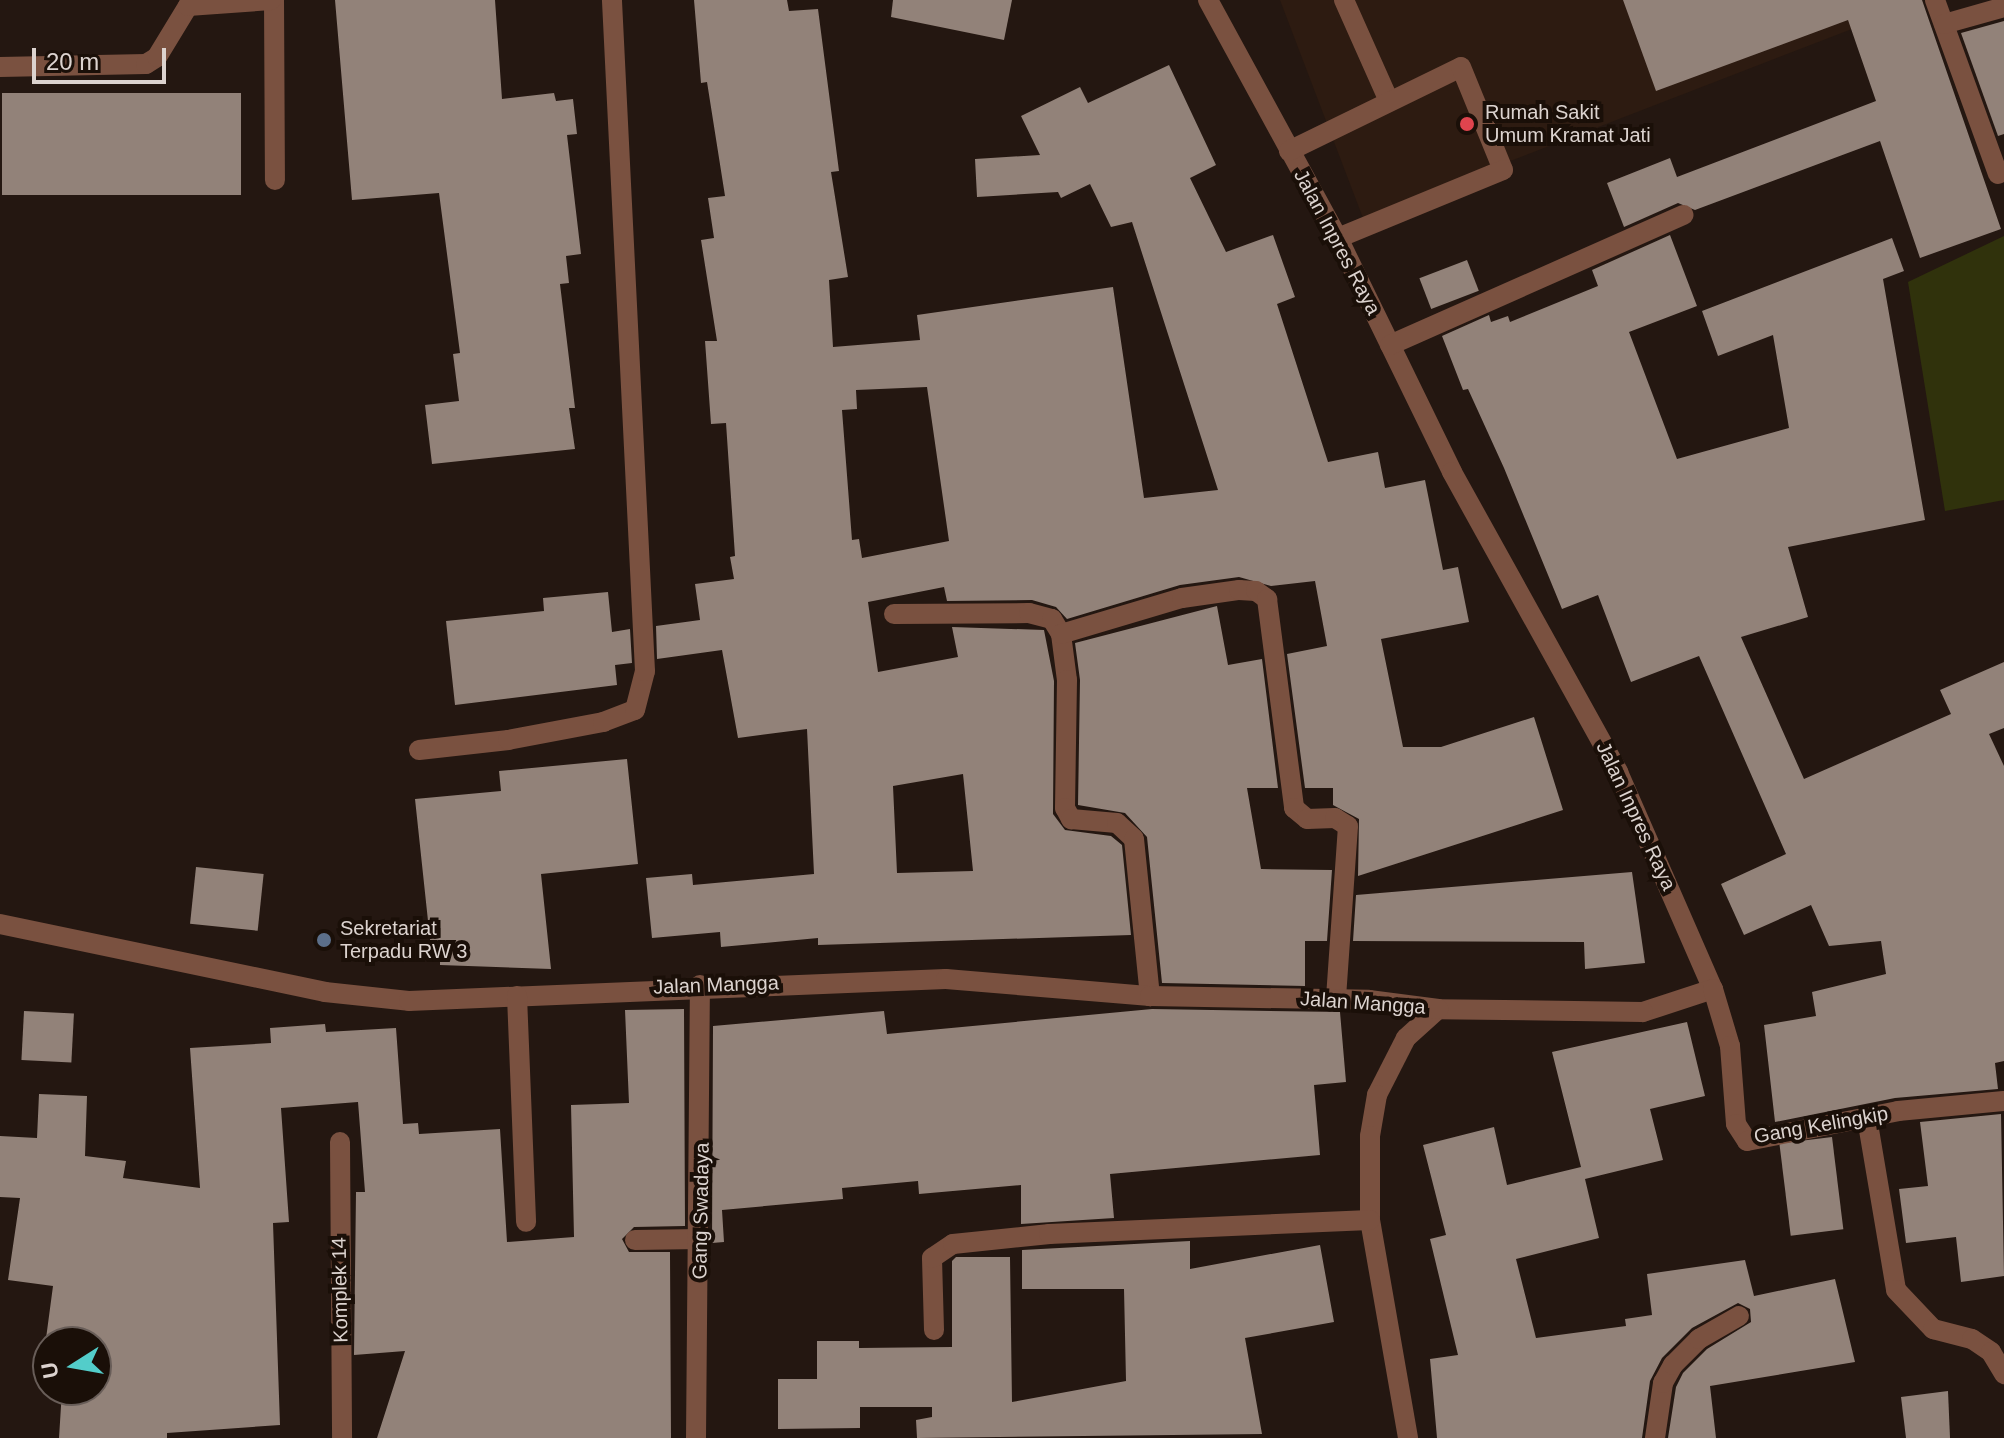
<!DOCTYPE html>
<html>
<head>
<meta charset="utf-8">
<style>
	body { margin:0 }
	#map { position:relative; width:2004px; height:1438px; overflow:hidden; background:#241711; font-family:Arial,sans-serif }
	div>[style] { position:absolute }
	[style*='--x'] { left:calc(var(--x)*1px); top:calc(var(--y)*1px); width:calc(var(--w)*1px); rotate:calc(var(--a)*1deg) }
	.built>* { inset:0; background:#2d1b11 }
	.green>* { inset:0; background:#30320c }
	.building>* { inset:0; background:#928279; transform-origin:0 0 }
	.minor>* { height:20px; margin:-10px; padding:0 10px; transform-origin:10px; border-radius:10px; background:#7a5140 }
	.dots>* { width:22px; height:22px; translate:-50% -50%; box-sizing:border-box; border:4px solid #1a0f08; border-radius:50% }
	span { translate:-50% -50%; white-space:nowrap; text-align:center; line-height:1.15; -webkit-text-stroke:8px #1a0f08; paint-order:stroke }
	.poi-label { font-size:20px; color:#dcd3cf }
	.left { translate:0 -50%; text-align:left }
	.street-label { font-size:20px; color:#dcd3cf }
	.north { position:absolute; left:32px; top:1326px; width:80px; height:80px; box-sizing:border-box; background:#1a0f08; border:2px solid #685d58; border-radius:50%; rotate:259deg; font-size:22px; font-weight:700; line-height:32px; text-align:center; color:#dcd3cf }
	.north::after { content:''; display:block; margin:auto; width:28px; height:36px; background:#53cdca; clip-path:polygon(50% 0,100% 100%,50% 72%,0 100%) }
	.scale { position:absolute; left:32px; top:48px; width:134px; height:36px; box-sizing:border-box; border:4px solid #dcd3cf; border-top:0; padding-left:10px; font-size:24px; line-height:28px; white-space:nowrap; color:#dcd3cf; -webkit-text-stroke:6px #1a0f08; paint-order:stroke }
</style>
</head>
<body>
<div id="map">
	<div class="built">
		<div style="clip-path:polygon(1280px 0,1841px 0,1852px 29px,1363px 218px)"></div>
	</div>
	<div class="green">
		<div style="clip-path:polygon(2004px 236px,2004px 500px,1945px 511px,1908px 282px)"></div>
	</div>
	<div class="building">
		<div style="clip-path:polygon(335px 0,495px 0,502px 99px,554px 93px,556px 101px,573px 99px,577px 134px,567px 135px,581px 254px,566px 256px,569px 283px,560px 284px,575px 408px,569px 408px,575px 449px,432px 464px,425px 405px,459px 401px,453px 354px,460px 353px,439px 193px,352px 200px)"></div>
		<div style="clip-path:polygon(evenodd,694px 0,787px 0,789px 11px,818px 9px,839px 171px,831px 172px,848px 277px,829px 280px,833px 347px,920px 340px,917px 315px,1113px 287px,1144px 498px,1218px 490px,1132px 222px,1111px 227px,1090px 184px,1061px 198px,1058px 192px,977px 197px,975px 159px,1040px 155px,1021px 116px,1080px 87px,1088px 103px,1169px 65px,1216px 165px,1190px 178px,1226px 252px,1273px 235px,1295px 297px,1277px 304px,1328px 462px,1378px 452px,1385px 488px,1425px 480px,1443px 570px,1458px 567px,1469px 622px,1381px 639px,1403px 747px,1441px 747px,1534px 717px,1563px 810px,1358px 876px,1359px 819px,1333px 805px,1333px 788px,1305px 788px,1287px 654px,1327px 646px,1315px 581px,1271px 586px,1239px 577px,1180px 585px,1067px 619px,1056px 607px,1032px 600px,947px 601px,944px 587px,868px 602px,878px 672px,958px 657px,952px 627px,1044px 630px,1054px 681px,1053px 814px,1065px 830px,1111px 836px,1122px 845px,1131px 935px,818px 945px,818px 938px,721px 947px,720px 932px,652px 938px,646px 878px,692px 874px,693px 885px,814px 874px,807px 729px,738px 738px,722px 650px,657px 659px,656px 626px,700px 620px,695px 584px,734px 579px,730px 557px,735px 556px,726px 423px,711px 424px,705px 341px,717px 341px,701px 240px,714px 238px,708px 198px,725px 196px,707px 82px,701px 83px,694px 0,927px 387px,949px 541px,862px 558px,859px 539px,852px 540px,842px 410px,857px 409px,856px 390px,927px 387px,694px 0,963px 774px,973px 871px,897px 873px,893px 786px,963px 774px)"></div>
		<div style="clip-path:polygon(893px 0,1012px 0,1004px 40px,891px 17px)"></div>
		<div style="clip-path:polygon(1623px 0,1922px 0,2001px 229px,1920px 258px,1880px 141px,1695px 210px,1678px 203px,1624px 227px,1607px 183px,1670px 158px,1677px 177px,1876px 101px,1848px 20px,1656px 91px)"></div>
		<div style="clip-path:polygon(2004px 21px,2004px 134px,1998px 136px,1961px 33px)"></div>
		<div style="left:2px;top:93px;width:239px;height:102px"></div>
		<div style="clip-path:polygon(1670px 235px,1697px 306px,1629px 332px,1677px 459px,1789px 428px,1773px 335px,1718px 356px,1702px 311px,1892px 238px,1904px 271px,1883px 279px,1925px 520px,1788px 547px,1808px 617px,1741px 637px,1804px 779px,1951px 714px,1940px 690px,2004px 662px,2004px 728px,1989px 734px,2004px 766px,2004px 1061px,1995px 1063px,1998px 1089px,1895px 1098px,1775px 1122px,1764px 1025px,1816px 1016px,1812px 992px,1886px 974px,1881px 941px,1829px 946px,1811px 905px,1744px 935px,1721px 884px,1786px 854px,1699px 656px,1631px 682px,1598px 595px,1562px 609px,1504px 468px,1468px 389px,1463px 390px,1442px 336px,1489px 315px,1491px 322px,1508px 316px,1510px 322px,1598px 286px,1592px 270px)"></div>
		<div style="left:1467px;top:260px;width:33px;height:51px;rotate:69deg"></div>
		<div style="clip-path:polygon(608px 592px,612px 632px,630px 629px,632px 663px,615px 665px,617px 685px,455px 705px,446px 621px,544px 611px,543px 598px)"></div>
		<div style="clip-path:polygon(1217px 606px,1228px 665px,1262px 659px,1278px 788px,1247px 788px,1261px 869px,1332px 870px,1327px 941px,1305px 941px,1305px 986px,1162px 983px,1147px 837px,1125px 813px,1078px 805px,1080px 680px,1075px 643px)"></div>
		<div style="clip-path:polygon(627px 759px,638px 864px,541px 874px,551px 969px,440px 965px,440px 950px,431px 949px,415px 799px,501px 791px,499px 771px)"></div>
		<div style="left:196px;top:867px;width:68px;height:57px;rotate:6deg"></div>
		<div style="clip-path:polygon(1632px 872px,1645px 963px,1585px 969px,1584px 942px,1353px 941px,1356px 895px)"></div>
		<div style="clip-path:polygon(684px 1009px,685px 1226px,634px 1227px,622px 1239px,629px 1252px,670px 1252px,671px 1438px,377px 1438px,405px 1351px,354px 1355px,356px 1192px,365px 1192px,358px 1102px,281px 1108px,289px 1222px,273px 1223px,280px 1425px,167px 1433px,167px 1438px,59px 1438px,62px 1390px,96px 1390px,96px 1342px,48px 1342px,48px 1377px,41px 1376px,53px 1286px,8px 1280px,20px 1198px,0 1197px,0 1136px,37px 1138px,39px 1094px,87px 1096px,85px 1156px,126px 1161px,123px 1178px,200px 1188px,190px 1048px,271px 1043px,270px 1028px,325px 1024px,326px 1032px,396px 1028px,403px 1124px,418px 1123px,419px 1134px,500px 1129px,507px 1242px,574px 1237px,571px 1105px,629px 1103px,625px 1010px)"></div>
		<div style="clip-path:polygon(1152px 1009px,1340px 1012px,1346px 1082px,1314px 1085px,1320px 1155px,1110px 1174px,1114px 1218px,1021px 1224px,1021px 1185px,919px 1194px,918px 1181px,842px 1188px,843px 1199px,722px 1210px,724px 1242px,712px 1243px,713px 1026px,884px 1011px,887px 1034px)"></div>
		<div style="left:24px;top:1011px;width:50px;height:49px;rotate:3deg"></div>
		<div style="clip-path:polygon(1687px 1022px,1705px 1096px,1650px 1109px,1663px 1160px,1585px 1179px,1599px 1238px,1516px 1259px,1536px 1338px,1626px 1326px,1625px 1319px,1652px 1315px,1647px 1274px,1745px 1260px,1754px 1296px,1835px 1279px,1855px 1362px,1710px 1386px,1716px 1438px,1668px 1438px,1676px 1387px,1683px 1373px,1707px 1349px,1751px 1322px,1750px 1309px,1738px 1303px,1692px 1328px,1662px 1358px,1650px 1381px,1642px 1438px,1437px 1438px,1430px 1359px,1458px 1355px,1430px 1239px,1446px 1235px,1423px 1145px,1494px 1127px,1507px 1185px,1581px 1167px,1552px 1052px)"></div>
		<div style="clip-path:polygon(2001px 1114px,2004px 1276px,1961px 1282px,1956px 1237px,1906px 1243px,1899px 1189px,1928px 1186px,1920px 1122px)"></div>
		<div style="left:1832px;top:1137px;width:93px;height:53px;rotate:83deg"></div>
		<div style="clip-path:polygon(1190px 1241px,1190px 1269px,1320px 1245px,1334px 1322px,1245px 1338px,1262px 1434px,917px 1438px,916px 1420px,932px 1417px,932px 1407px,860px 1407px,860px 1428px,778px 1429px,778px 1379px,817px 1379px,817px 1341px,859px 1341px,859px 1348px,952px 1347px,952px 1261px,956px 1257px,1010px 1257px,1012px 1402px,1126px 1381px,1124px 1289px,1022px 1289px,1022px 1250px)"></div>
		<div style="clip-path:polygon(1948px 1391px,1950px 1438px,1906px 1438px,1901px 1397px)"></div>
	</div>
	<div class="minor">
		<div style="--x:274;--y:0;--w:180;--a:89.7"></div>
		<div style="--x:1208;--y:0;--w:271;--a:61.4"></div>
		<div style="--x:1338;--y:238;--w:260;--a:64"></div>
		<div style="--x:1452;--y:472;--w:343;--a:61"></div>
		<div style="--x:1618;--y:772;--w:237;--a:66.4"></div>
		<div style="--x:1713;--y:989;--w:74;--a:161.8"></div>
		<div style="--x:1643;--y:1012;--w:205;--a:-179.2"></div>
		<div style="--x:1438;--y:1009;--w:43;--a:137.8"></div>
		<div style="--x:1406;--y:1038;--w:64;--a:117"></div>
		<div style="--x:1377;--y:1095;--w:42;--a:99.7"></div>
		<div style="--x:1370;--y:1136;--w:84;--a:90"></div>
		<div style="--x:1370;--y:1220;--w:221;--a:80.1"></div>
		<div style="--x:1344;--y:0;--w:111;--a:66"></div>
		<div style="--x:1935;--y:0;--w:185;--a:70.1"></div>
		<div style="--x:1944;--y:24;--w:62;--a:-15.8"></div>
		<div style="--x:0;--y:67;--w:146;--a:-1.2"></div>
		<div style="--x:146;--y:64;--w:13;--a:-32"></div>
		<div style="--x:157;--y:57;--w:60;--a:-58.7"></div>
		<div style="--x:188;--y:6;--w:83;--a:-4.1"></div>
		<div style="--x:1289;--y:151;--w:191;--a:-26"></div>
		<div style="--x:1461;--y:67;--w:111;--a:67.8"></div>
		<div style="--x:1503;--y:170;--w:178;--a:157.6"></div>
		<div style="--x:1390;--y:345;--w:321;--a:-23.9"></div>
		<div style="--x:894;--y:614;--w:135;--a:-0.4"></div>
		<div style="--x:1029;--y:613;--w:24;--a:15"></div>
		<div style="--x:1052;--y:619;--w:17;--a:59"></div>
		<div style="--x:1061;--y:634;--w:46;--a:82.6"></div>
		<div style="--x:1067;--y:680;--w:128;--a:90.9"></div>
		<div style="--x:1065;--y:808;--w:13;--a:61"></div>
		<div style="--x:1071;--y:819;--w:46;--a:5"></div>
		<div style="--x:1117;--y:823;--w:23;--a:43"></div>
		<div style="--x:1134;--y:839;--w:158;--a:84.2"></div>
		<div style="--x:1061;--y:634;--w:126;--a:-16.6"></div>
		<div style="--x:1182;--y:598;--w:58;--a:-8"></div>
		<div style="--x:1239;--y:590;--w:17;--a:3"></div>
		<div style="--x:1256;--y:591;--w:14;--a:36"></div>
		<div style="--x:1267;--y:599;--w:211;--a:82.6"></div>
		<div style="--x:1294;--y:808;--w:17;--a:40"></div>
		<div style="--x:1307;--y:819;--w:28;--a:-2"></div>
		<div style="--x:1335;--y:818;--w:15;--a:32"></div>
		<div style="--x:1348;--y:826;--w:172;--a:94"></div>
		<div style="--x:419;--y:750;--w:90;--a:-6.4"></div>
		<div style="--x:508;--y:740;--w:97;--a:-10.7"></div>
		<div style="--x:603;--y:722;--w:34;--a:-21"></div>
		<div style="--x:635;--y:710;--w:40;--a:-75.6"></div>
		<div style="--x:645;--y:671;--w:672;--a:-92.82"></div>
		<div style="--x:0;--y:924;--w:332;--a:11.8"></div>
		<div style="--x:325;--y:992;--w:84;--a:6.1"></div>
		<div style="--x:409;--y:1001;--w:537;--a:-2.35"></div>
		<div style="--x:946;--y:979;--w:205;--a:4.8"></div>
		<div style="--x:1150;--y:996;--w:219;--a:1"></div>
		<div style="--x:1369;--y:1000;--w:70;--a:7.4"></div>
		<div style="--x:1713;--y:989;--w:59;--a:73.4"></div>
		<div style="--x:1730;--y:1046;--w:78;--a:85.6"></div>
		<div style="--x:1736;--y:1124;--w:20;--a:57"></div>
		<div style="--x:1747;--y:1141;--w:154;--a:-11.2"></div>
		<div style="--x:1898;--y:1111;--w:106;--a:-5.4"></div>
		<div style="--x:517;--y:996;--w:226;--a:87.7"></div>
		<div style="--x:1867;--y:1118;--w:174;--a:80.4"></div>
		<div style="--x:1896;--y:1290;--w:54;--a:46.5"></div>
		<div style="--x:1933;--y:1329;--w:40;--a:14.4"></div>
		<div style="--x:1972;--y:1339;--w:23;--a:34"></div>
		<div style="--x:1991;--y:1352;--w:26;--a:59"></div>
		<div style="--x:340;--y:1142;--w:296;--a:89.6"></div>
		<div style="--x:635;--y:1240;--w:65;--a:-0.9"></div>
		<div style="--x:934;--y:1330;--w:72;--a:-91.6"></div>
		<div style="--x:932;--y:1258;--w:25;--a:-34"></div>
		<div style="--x:953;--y:1244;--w:97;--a:-5.9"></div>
		<div style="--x:1049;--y:1234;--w:321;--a:-2.5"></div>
		<div style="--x:696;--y:1438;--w:453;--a:-89.5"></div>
		<div style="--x:1655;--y:1438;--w:56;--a:-81.7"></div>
		<div style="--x:1663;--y:1383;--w:21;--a:-61"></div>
		<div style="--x:1673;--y:1365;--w:37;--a:-45"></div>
		<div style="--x:1699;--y:1339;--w:46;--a:-29.9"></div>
	</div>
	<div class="dots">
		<div style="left:1467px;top:124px;background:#e0444e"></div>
		<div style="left:324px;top:940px;background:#5c6f8a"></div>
	</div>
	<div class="poi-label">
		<span class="left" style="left:1485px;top:124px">Rumah Sakit<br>Umum Kramat Jati</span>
		<span class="left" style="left:340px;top:940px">Sekretariat<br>Terpadu RW 3</span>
	</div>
	<div class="street-label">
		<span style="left:1337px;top:242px;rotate:62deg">Jalan Inpres Raya</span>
		<span style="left:1636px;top:816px;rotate:65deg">Jalan Inpres Raya</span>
		<span style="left:716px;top:985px;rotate:-2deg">Jalan Mangga</span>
		<span style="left:1363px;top:1003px;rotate:4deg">Jalan Mangga</span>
		<span style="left:1821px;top:1125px;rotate:-10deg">Gang Kelingkip</span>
		<span style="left:701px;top:1211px;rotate:-89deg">Gang Swadaya</span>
		<span style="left:340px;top:1290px;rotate:-91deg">Komplek 14</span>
	</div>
	<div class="north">U</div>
	<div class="scale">20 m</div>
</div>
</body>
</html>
